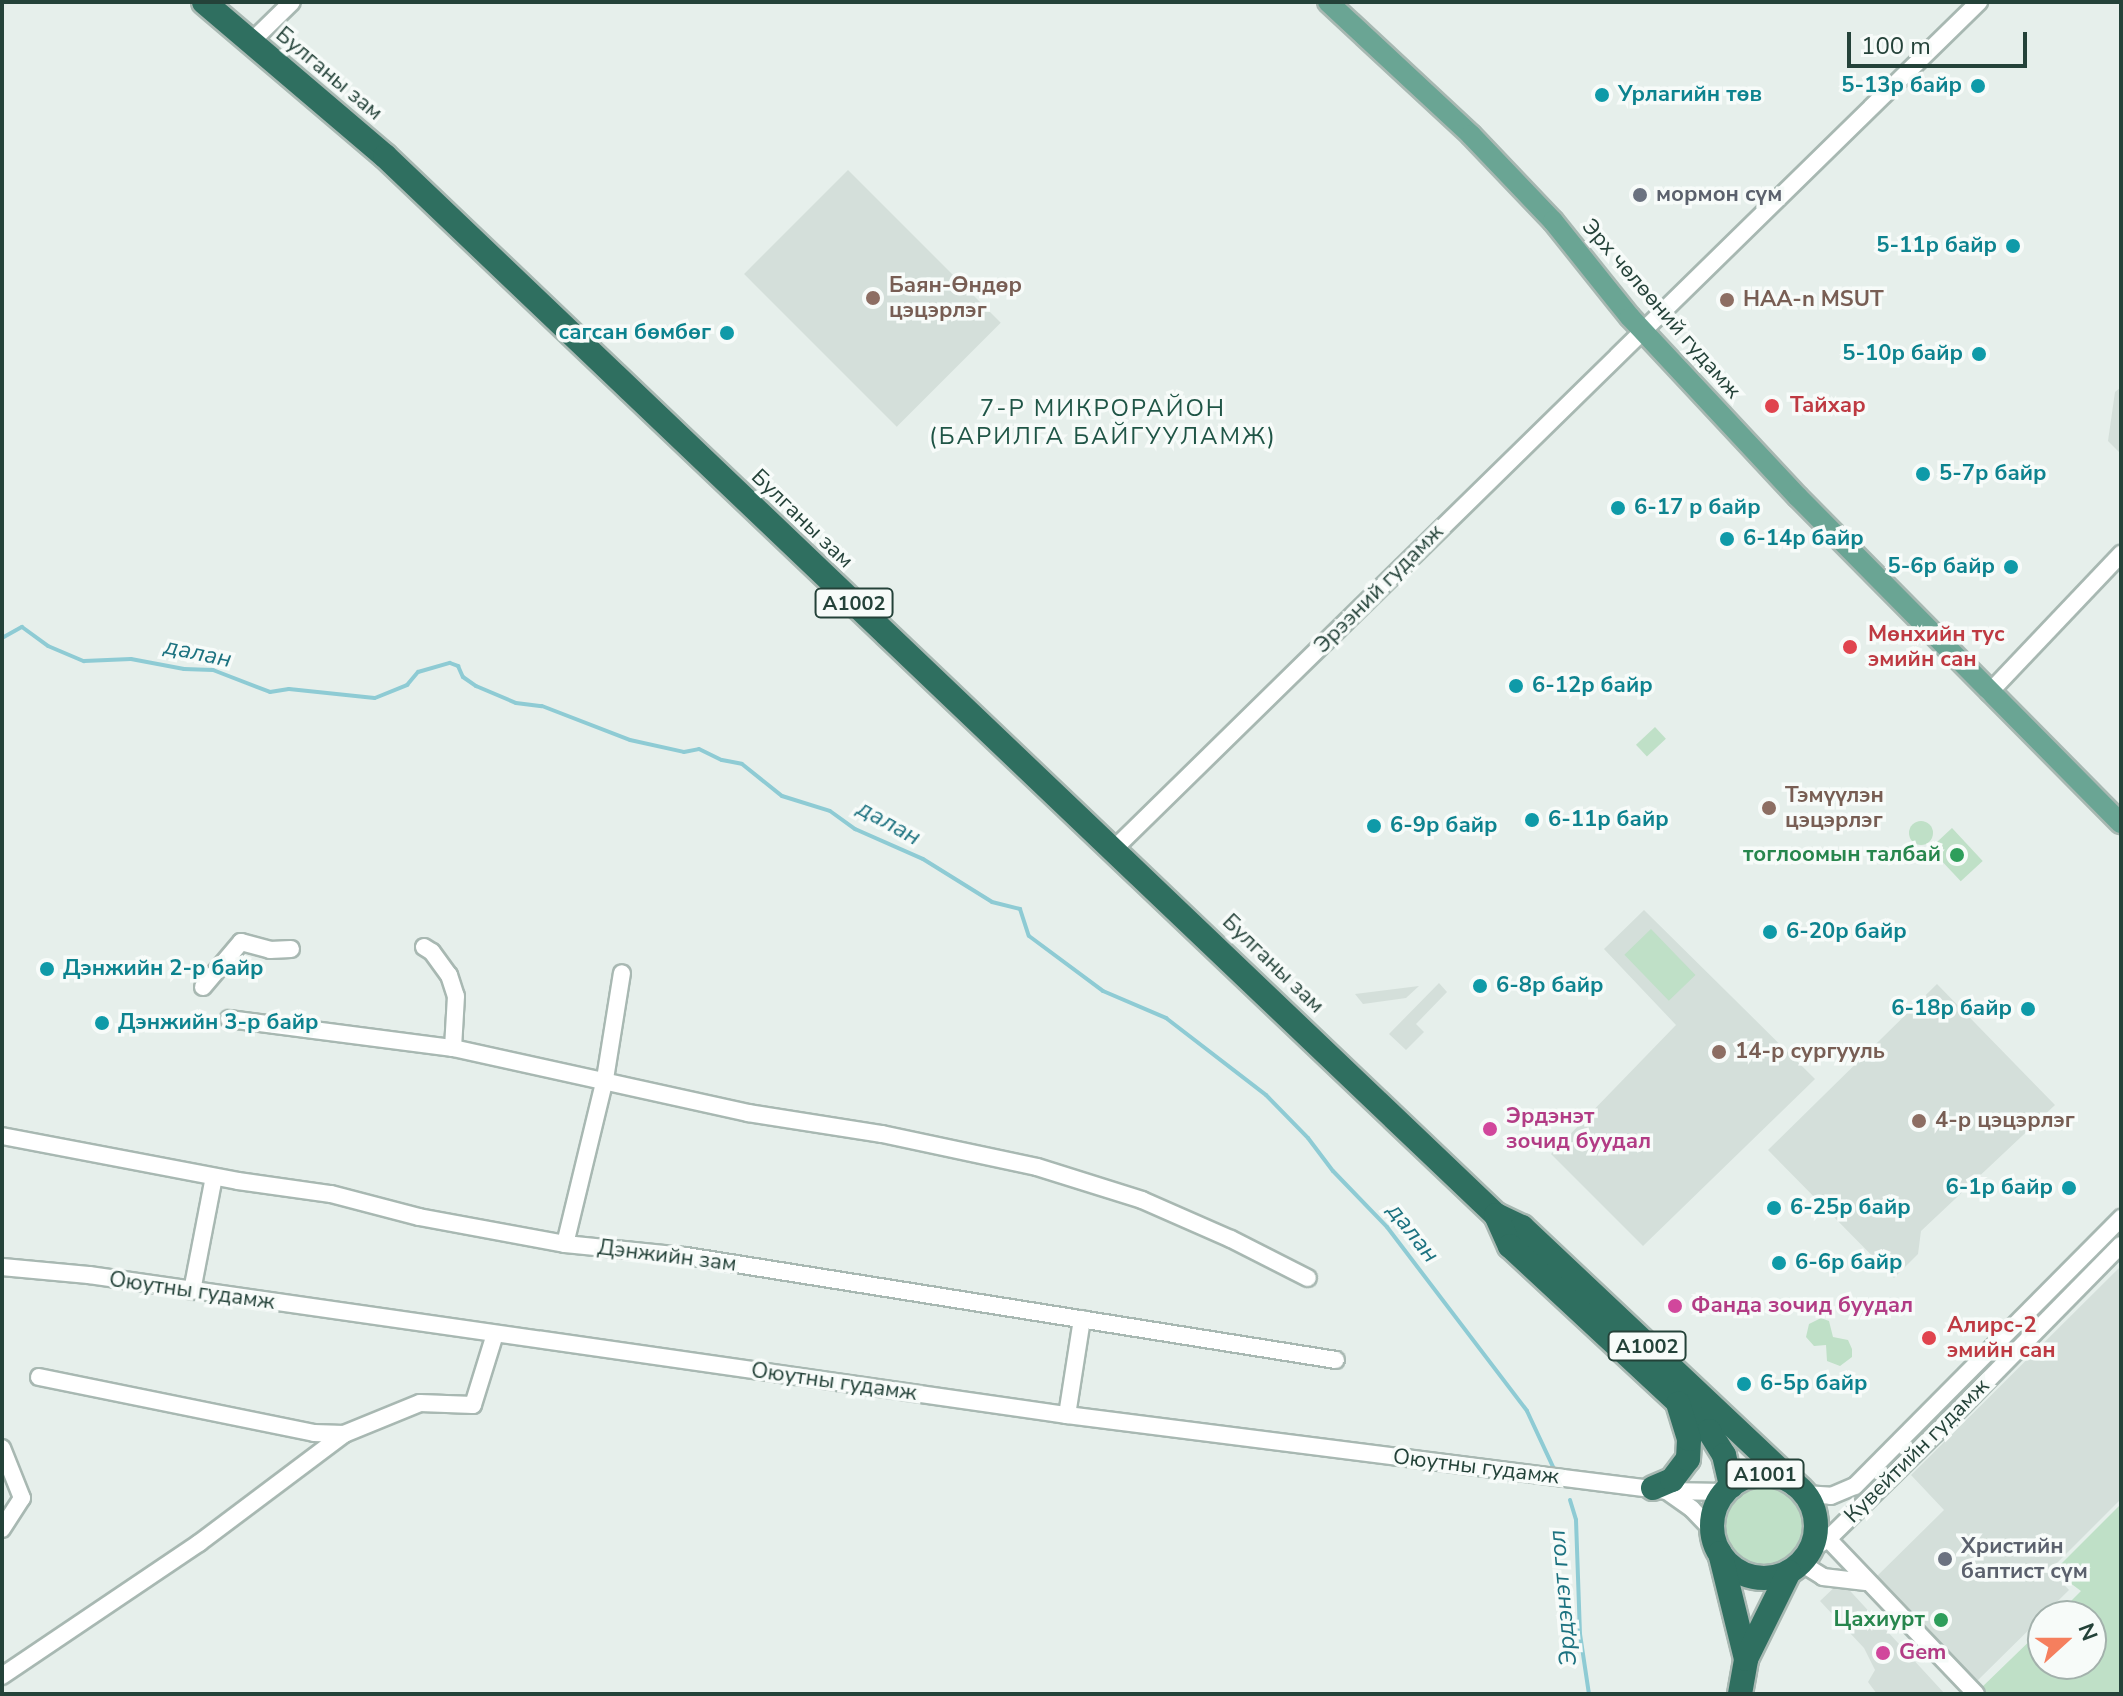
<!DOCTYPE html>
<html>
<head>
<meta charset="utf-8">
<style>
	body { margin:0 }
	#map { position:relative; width:2123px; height:1696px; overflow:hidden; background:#e6efeb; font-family:"Nunito Sans",sans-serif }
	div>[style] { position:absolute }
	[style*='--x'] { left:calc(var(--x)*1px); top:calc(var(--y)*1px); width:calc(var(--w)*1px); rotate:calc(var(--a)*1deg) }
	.built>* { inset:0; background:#d4dfda; transform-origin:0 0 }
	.green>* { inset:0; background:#bfe0c7; transform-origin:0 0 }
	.round { border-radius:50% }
	.stream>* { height:4px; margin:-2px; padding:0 2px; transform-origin:2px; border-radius:2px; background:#8ecbd4 }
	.roads { filter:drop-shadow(2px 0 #a8b8b2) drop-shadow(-2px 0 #a8b8b2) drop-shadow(0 2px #a8b8b2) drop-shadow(0 -2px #a8b8b2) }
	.minor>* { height:16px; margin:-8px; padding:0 8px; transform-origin:8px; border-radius:8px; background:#fff }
	.major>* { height:20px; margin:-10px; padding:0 10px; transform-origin:10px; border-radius:10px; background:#6aa594 }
	.highway>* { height:24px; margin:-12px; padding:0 12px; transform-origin:12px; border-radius:12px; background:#2f6f60 }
	.highway>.ring { margin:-12px; padding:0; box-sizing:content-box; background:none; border:24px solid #2f6f60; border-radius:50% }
	.dots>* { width:22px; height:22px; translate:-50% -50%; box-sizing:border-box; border:4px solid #f7fbf9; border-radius:50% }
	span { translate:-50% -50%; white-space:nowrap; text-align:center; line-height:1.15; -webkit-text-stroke:7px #f7fbf9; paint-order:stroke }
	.shield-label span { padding:2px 6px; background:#f7fbf9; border:2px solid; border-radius:6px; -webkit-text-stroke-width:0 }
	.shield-label { font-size:20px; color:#244239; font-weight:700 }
	.street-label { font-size:22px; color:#244239 }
	.culture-label { font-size:22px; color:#0d838f; font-weight:700 }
	.right { translate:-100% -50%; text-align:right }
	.left { translate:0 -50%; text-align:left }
	.worship-label { font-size:22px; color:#5b616d; font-weight:700 }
	.education-label { font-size:22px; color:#785e54; font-weight:700 }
	.health-label { font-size:22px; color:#be3a42; font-weight:700 }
	.leisure-label { font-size:22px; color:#27864d; font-weight:700 }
	.hotel-label { font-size:22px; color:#b23c85; font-weight:700 }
	.neighbourhood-label { font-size:24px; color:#1f5546; letter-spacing:2px }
	.water-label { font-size:24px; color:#1c7280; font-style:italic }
	.frame { position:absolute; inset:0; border:4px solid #244239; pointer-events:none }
	.north { position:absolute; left:2027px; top:1600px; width:80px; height:80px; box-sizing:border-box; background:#f7fbf9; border:2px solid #a3b1ac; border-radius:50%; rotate:69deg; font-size:22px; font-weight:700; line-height:32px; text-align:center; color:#244239 }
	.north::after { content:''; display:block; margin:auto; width:28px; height:36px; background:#f57f5e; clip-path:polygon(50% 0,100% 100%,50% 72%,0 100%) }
	.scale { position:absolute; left:1847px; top:32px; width:180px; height:36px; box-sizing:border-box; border:4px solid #244239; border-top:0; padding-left:10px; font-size:24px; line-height:28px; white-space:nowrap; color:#244239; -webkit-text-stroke:6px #f7fbf9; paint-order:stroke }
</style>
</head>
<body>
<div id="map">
	<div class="built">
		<div style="left:848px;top:170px;width:216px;height:147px;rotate:45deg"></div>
		<div style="clip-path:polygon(2121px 387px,2121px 454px,2108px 441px,2115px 392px)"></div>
		<div style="clip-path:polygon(1644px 910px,1815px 1079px,1643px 1246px,1551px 1154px,1676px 1025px,1604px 949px)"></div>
		<div style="clip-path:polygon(1439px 983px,1447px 992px,1416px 1024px,1424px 1032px,1406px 1050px,1389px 1034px)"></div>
		<div style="clip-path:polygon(1937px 984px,2055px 1105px,1921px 1231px,1918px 1254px,1894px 1278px,1768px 1150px)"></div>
		<div style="clip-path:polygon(1419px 986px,1406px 998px,1363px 1004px,1355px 994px)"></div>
		<div style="clip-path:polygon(2121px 1266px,2121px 1499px,2050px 1570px,2069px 1590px,1973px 1685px,1871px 1582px,1944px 1510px,1911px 1475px)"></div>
		<div style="clip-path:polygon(1841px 1581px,1945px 1694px,1877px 1694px,1868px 1682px,1875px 1670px,1864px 1648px,1820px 1601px)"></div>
	</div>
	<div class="green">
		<div style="left:1655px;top:727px;width:16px;height:26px;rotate:47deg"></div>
		<div class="round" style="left:1909px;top:821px;width:24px;height:24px"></div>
		<div style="left:1952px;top:828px;width:45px;height:30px;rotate:47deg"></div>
		<div style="left:1651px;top:929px;width:64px;height:37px;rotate:46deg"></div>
		<div style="clip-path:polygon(1821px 1318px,1829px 1321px,1833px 1337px,1848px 1340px,1852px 1349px,1852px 1357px,1840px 1366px,1827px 1361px,1826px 1345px,1814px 1346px,1806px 1337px,1809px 1324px)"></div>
		<div class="round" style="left:1722px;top:1485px;width:82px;height:82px"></div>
		<div style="clip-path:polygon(2121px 1504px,2121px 1694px,1985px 1694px,1980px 1689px,2043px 1628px,2043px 1664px,2091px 1664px,2091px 1616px,2056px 1616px,2081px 1591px,2054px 1571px)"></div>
	</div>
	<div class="stream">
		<div style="--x:2;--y:638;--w:23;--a:-29"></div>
		<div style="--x:22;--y:627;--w:32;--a:36"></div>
		<div style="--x:48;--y:646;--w:39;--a:23"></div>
		<div style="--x:84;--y:661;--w:47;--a:-2.4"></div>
		<div style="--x:131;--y:659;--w:54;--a:10.7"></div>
		<div style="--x:184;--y:669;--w:29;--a:2"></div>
		<div style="--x:213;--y:670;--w:61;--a:21.1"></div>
		<div style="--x:270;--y:692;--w:19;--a:-9"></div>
		<div style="--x:289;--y:689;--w:86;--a:6"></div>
		<div style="--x:375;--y:698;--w:35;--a:-22"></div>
		<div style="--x:407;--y:685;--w:17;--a:-50"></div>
		<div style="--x:418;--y:672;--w:33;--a:-16"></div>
		<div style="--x:450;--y:663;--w:9;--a:21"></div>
		<div style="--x:458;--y:666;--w:12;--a:66"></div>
		<div style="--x:463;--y:677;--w:16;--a:35"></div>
		<div style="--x:476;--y:686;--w:43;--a:23"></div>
		<div style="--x:516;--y:703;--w:26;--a:7"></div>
		<div style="--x:542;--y:706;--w:94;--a:21.1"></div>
		<div style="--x:630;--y:740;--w:55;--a:12.5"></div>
		<div style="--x:684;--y:752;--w:15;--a:-11"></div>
		<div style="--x:699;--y:749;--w:25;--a:26"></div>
		<div style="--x:722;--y:760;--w:20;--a:11"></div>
		<div style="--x:742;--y:764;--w:51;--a:38.7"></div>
		<div style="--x:782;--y:796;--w:50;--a:17.4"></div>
		<div style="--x:830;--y:811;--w:31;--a:36"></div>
		<div style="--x:855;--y:829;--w:74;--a:23.8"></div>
		<div style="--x:923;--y:859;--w:81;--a:31.9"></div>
		<div style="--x:992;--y:902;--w:29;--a:14"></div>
		<div style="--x:1020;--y:909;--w:28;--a:72"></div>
		<div style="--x:1029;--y:936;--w:92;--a:36.6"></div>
		<div style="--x:1103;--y:991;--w:69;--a:23.2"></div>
		<div style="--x:1166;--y:1018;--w:126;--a:37.6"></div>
		<div style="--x:1266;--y:1095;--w:60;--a:45.7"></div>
		<div style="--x:1308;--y:1138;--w:41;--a:52.9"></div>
		<div style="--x:1333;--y:1171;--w:78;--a:46"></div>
		<div style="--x:1387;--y:1227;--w:231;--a:52.7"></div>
		<div style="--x:1527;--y:1411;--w:66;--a:65"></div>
		<div style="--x:1570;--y:1500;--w:21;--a:73"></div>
		<div style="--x:1576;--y:1520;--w:114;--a:88"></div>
		<div style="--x:1580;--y:1634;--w:61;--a:81.5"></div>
	</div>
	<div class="roads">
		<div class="minor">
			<div style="--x:251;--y:42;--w:57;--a:-44.3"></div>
			<div style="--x:1989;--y:693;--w:192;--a:-46.5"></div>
			<div style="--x:1114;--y:849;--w:1211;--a:-44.4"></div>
			<div style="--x:424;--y:947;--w:9;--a:32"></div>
			<div style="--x:432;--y:952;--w:29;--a:54"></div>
			<div style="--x:449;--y:975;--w:22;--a:72"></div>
			<div style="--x:456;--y:996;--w:52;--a:93.3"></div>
			<div style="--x:203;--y:987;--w:59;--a:-49.8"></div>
			<div style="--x:241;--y:942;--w:30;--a:15"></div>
			<div style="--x:270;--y:950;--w:21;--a:-3"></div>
			<div style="--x:229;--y:1019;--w:226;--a:7.4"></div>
			<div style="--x:453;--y:1048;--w:302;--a:12.4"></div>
			<div style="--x:748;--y:1113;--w:136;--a:8.9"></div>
			<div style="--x:882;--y:1134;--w:158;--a:12"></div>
			<div style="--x:1037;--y:1167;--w:110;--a:17.4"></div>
			<div style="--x:1142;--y:1200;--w:97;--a:23.7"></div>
			<div style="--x:1231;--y:1239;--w:86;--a:26.9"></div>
			<div style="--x:2;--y:1136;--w:240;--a:10.8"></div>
			<div style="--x:238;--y:1181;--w:94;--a:8"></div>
			<div style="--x:331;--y:1194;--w:91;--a:14.6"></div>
			<div style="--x:419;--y:1217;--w:148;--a:10.5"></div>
			<div style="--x:565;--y:1244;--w:122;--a:5.7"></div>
			<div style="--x:686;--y:1256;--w:658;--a:9.09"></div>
			<div style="--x:565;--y:1244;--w:170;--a:-76.4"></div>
			<div style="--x:605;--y:1079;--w:107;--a:-80.9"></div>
			<div style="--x:2;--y:1267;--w:87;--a:5.3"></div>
			<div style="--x:89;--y:1275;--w:988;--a:8.15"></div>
			<div style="--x:1067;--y:1415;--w:605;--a:7.22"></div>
			<div style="--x:1667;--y:1491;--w:58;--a:1"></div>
			<div style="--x:192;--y:1291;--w:116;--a:-79.1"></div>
			<div style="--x:39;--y:1377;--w:281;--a:11.5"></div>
			<div style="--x:314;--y:1433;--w:30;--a:2"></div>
			<div style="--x:1067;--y:1415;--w:97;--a:-81.1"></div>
			<div style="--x:2;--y:1448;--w:54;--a:68.2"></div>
			<div style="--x:22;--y:1498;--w:37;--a:123"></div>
			<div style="--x:1668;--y:1492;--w:29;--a:35"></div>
			<div style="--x:1692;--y:1509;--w:30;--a:46"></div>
			<div style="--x:1805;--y:1494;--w:26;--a:4"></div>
			<div style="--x:1831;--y:1496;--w:26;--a:-23"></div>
			<div style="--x:1855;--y:1486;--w:378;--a:-45.2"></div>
			<div style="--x:1828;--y:1539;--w:214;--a:46.3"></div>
			<div style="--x:1810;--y:1550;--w:21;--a:-31"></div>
			<div style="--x:1828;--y:1539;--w:153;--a:-44.5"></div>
			<div style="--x:1937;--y:1432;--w:262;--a:-45.5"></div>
			<div style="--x:1801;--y:1563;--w:26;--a:32"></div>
			<div style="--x:1823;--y:1577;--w:43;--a:6.6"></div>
			<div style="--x:2;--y:1676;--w:238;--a:-34"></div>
			<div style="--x:199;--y:1543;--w:181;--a:-36.9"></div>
			<div style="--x:344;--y:1434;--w:82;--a:-22.2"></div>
			<div style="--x:420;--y:1403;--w:53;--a:2.2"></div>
			<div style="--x:473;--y:1405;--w:74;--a:-72.8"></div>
		</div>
		<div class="major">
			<div style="--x:1328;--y:2;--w:195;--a:42.9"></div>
			<div style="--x:1471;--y:135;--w:119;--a:46.4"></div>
			<div style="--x:1553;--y:221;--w:123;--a:51.3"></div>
			<div style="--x:1630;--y:317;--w:246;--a:47"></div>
			<div style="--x:1798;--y:497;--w:459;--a:45.3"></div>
		</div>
		<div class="highway">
			<div style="--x:204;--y:2;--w:238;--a:40.4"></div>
			<div style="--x:385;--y:156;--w:1535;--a:43.63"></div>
			<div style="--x:1496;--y:1215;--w:29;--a:25"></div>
			<div style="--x:1522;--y:1227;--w:375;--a:43.3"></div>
			<div style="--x:1496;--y:1215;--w:34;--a:66"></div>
			<div style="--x:1510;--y:1246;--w:272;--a:42.9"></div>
			<div style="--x:1709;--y:1431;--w:28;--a:58"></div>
			<div style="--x:1724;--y:1455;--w:32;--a:77"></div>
			<div class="ring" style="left:1712px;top:1474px;width:80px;height:80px"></div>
			<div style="--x:1653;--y:1488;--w:21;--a:-23"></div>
			<div style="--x:1672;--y:1480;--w:26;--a:-53"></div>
			<div style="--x:1688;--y:1459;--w:20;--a:-87"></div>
			<div style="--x:1689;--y:1439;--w:37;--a:-107"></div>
			<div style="--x:1720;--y:1553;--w:109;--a:76.2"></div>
			<div style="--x:1740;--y:1694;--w:36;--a:-80"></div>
			<div style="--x:1746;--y:1659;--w:97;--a:-63.7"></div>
		</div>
	</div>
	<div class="dots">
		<div style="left:1978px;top:86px;background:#0f9aa8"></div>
		<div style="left:1602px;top:95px;background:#0f9aa8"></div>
		<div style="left:1640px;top:195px;background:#6b7280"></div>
		<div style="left:2013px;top:246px;background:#0f9aa8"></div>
		<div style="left:873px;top:298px;background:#8d6e63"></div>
		<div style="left:1727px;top:300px;background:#8d6e63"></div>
		<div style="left:727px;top:333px;background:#0f9aa8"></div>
		<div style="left:1979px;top:354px;background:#0f9aa8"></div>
		<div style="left:1772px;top:406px;background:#e0444e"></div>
		<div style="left:1923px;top:474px;background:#0f9aa8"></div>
		<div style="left:1618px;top:508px;background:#0f9aa8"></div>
		<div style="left:1727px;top:539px;background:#0f9aa8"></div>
		<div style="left:2011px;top:567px;background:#0f9aa8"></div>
		<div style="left:1850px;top:647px;background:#e0444e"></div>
		<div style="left:1516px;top:686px;background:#0f9aa8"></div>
		<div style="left:1769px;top:808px;background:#8d6e63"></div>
		<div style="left:1532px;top:820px;background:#0f9aa8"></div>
		<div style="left:1374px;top:826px;background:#0f9aa8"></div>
		<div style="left:1957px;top:855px;background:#2e9e5b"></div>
		<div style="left:1770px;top:932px;background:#0f9aa8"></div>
		<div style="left:47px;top:969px;background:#0f9aa8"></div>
		<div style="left:1480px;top:986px;background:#0f9aa8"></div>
		<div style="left:2028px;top:1009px;background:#0f9aa8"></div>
		<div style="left:102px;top:1023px;background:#0f9aa8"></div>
		<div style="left:1719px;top:1052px;background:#8d6e63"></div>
		<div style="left:1919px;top:1121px;background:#8d6e63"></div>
		<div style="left:1490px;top:1129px;background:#d1479c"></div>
		<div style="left:2069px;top:1188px;background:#0f9aa8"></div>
		<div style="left:1774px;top:1208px;background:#0f9aa8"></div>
		<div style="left:1779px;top:1263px;background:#0f9aa8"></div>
		<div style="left:1675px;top:1306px;background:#d1479c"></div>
		<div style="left:1929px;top:1338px;background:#e0444e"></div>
		<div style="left:1744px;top:1384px;background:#0f9aa8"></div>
		<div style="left:1945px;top:1559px;background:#6b7280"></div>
		<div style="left:1941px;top:1620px;background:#2e9e5b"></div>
		<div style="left:1883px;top:1653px;background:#d1479c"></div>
	</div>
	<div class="shield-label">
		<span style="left:854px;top:603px">A1002</span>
		<span style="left:1647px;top:1346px">A1002</span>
		<span style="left:1765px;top:1474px">A1001</span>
	</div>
	<div class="street-label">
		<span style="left:329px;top:74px;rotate:40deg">Булганы зам</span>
		<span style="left:1661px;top:309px;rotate:49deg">Эрх чөлөөний гудамж</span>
		<span style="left:802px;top:519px;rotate:44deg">Булганы зам</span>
		<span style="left:1379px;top:589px;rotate:-45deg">Эрээний гудамж</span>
		<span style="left:1273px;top:964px;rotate:44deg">Булганы зам</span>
		<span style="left:667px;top:1256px;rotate:7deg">Дэнжийн зам</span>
		<span style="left:192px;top:1291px;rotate:8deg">Оюутны гудамж</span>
		<span style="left:834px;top:1382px;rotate:8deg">Оюутны гудамж</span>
		<span style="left:1917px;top:1451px;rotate:-45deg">Кувейтийн гудамж</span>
		<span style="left:1476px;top:1467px;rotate:7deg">Оюутны гудамж</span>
	</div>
	<div class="culture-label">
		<span class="right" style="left:1962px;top:86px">5-13р байр</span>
		<span class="left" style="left:1618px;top:95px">Урлагийн төв</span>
		<span class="right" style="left:1997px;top:246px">5-11р байр</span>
		<span class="right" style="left:711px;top:333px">сагсан бөмбөг</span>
		<span class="right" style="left:1963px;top:354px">5-10р байр</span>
		<span class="left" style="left:1939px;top:474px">5-7р байр</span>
		<span class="left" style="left:1634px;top:508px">6-17 р байр</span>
		<span class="left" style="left:1743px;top:539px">6-14р байр</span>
		<span class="right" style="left:1995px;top:567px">5-6р байр</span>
		<span class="left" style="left:1532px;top:686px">6-12р байр</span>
		<span class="left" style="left:1548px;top:820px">6-11р байр</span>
		<span class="left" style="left:1390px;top:826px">6-9р байр</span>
		<span class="left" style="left:1786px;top:932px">6-20р байр</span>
		<span class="left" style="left:63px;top:969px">Дэнжийн 2-р байр</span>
		<span class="left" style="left:1496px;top:986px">6-8р байр</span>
		<span class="right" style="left:2012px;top:1009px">6-18р байр</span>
		<span class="left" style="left:118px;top:1023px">Дэнжийн 3-р байр</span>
		<span class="right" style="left:2053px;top:1188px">6-1р байр</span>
		<span class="left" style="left:1790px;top:1208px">6-25р байр</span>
		<span class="left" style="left:1795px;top:1263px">6-6р байр</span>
		<span class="left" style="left:1760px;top:1384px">6-5р байр</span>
	</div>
	<div class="worship-label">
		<span class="left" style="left:1656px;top:195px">мормон сүм</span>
		<span class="left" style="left:1961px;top:1559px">Христийн<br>баптист сүм</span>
	</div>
	<div class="education-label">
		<span class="left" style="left:889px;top:298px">Баян-Өндөр<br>цэцэрлэг</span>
		<span class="left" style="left:1743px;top:300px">HAA-n MSUT</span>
		<span class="left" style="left:1785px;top:808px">Тэмүүлэн<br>цэцэрлэг</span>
		<span class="left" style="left:1735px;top:1052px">14-р сургууль</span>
		<span class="left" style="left:1935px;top:1121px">4-р цэцэрлэг</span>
	</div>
	<div class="health-label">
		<span class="left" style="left:1790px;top:406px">Тайхар</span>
		<span class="left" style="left:1868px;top:647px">Мөнхийн тус<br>эмийн сан</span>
		<span class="left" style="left:1947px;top:1338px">Aлирс-2<br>эмийн сан</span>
	</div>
	<div class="leisure-label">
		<span class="right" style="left:1941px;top:855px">тоглоомын талбай</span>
		<span class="right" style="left:1925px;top:1620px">Цахиурт</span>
	</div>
	<div class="hotel-label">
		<span class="left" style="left:1506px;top:1129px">Эрдэнэт<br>зочид буудал</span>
		<span class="left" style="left:1691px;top:1306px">Фанда зочид буудал</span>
		<span class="left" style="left:1899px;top:1653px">Gem</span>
	</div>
	<div class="neighbourhood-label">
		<span style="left:1103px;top:423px">7-Р МИКРОРАЙОН<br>(БАРИЛГА БАЙГУУЛАМЖ)</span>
	</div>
	<div class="water-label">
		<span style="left:198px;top:653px;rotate:12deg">далан</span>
		<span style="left:889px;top:823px;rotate:29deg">далан</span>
		<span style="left:1413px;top:1233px;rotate:52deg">далан</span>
		<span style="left:1563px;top:1598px;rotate:-95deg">Эрдэнэт гол</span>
	</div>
	<div class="frame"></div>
	<div class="north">N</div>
	<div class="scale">100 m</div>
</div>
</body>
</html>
